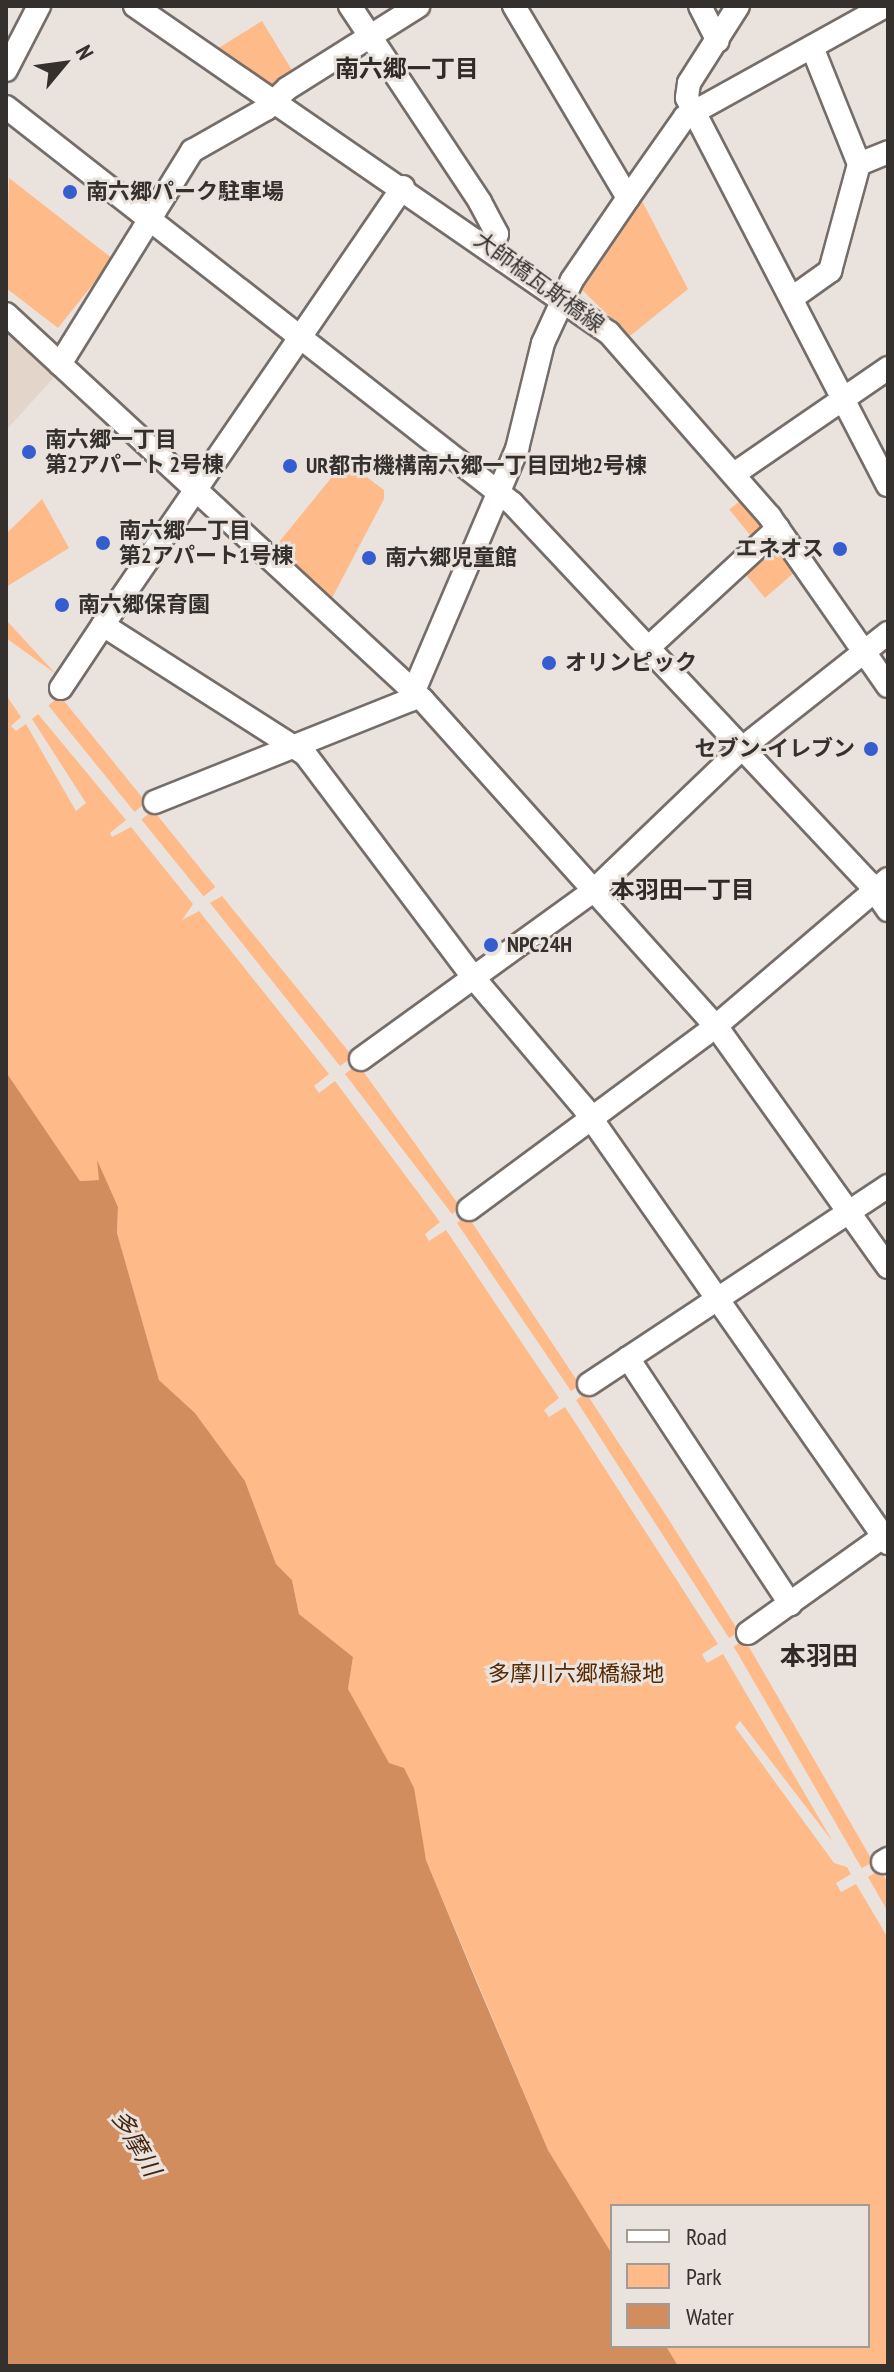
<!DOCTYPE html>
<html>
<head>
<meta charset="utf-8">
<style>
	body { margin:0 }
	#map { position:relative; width:894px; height:2372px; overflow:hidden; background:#eae2dc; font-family:"PT Sans Narrow","Noto Sans JP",sans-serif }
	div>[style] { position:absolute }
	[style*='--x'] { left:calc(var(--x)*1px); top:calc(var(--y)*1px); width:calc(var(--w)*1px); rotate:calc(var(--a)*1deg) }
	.built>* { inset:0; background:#e4d5cb }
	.green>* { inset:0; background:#ffba8a; transform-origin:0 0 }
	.water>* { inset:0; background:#d18d5d }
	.roads { filter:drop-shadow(2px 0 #756d69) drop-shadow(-2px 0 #756d69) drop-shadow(0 2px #756d69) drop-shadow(0 -2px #756d69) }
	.minor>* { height:22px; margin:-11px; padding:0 11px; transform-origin:11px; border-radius:11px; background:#fff }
	.dots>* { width:22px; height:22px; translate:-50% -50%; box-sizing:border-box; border:4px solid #eae2dc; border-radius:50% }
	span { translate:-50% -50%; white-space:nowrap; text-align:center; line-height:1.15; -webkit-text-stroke:6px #eae2dc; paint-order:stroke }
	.poi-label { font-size:22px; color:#33302e; font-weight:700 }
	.left { translate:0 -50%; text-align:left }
	.right { translate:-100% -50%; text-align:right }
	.street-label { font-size:22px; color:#33302e }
	.park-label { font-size:22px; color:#562902 }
	.neighbourhood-label { font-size:24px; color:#312b27; font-weight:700 }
	.water-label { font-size:24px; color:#422611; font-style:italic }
	.quarter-label { font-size:26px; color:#312b27; font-weight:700 }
	.frame { position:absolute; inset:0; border:8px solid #33302e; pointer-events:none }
	.legend { position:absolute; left:610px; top:2204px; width:260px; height:144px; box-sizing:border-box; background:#eae2dc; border:2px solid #a19b96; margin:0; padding:10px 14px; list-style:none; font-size:24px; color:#33302e }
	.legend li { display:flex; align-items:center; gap:16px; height:40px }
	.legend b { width:40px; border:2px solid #a19b96 }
	.north { position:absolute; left:24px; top:24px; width:80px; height:80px; -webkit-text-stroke:6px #eae2dc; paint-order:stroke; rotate:61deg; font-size:22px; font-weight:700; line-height:32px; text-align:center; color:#33302e }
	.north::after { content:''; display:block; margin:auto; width:28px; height:36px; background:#33302e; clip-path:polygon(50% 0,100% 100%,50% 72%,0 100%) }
</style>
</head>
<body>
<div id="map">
	<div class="built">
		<div style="clip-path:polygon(6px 323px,60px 371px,6px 430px)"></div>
	</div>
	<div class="green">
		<div style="clip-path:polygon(262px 21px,296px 77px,286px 84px,271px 84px,217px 49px)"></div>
		<div style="clip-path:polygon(9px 178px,113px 259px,58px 328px,6px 288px)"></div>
		<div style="clip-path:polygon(642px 201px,688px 289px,630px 336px,582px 290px)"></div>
		<div style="clip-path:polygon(349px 464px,384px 490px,384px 499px,331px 600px,275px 547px,340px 467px)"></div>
		<div style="clip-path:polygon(42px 499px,69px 548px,6px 587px,6px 534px)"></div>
		<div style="left:741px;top:500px;width:36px;height:15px;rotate:51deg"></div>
		<div style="clip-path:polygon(774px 540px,796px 571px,765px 598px,742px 570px)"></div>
		<div style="clip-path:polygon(6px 620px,56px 674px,6px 638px)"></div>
		<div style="clip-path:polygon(6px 695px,21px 717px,11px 726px,16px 731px,26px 724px,76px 811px,86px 803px,32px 719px,38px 714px,126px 820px,110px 833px,112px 837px,131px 827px,193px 904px,182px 920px,199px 911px,329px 1074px,314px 1086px,319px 1093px,335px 1081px,440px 1222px,425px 1234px,429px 1241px,446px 1230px,559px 1398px,544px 1410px,549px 1417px,565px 1407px,718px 1644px,702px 1654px,704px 1658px,707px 1663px,723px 1654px,833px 1842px,740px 1721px,735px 1727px,834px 1863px,847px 1867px,851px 1874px,836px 1883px,841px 1892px,856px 1884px,888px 1938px,888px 2366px,678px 2366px,666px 2346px,868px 2346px,868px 2206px,612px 2206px,612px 2254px,548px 2150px,426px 1860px,419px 1827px,348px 1689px,353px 1657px,299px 1614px,292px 1580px,276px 1564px,245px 1481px,195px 1413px,159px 1380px,117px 1233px,118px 1207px,98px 1164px,100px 1180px,80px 1181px,6px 1072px)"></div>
		<div style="left:60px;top:696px;width:137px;height:15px;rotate:51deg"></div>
		<div style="left:153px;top:810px;width:99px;height:15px;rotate:51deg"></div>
		<div style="clip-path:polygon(222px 896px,353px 1057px,340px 1066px,210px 903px)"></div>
		<div style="clip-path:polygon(358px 1064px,461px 1208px,452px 1214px,345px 1074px)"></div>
		<div style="clip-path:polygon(467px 1215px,580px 1385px,571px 1391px,457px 1223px)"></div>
		<div style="clip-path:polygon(586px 1393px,669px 1520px,739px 1632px,729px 1638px,576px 1400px)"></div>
		<div style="left:745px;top:1640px;width:256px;height:13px;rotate:60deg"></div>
		<div style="clip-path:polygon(880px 1870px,888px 1883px,888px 1912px,868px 1877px)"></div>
	</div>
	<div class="water">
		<div style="clip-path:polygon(6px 1072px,80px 1181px,99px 1180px,97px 1160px,118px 1207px,117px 1233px,159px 1380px,195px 1413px,245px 1481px,276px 1564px,292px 1580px,299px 1614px,353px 1657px,348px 1689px,389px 1763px,404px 1768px,414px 1788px,426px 1860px,477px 1983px,548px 2150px,612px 2254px,612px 2346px,666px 2346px,678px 2366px,6px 2366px)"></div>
	</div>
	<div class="roads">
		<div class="minor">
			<div style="--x:135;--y:6;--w:576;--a:34.6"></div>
			<div style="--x:609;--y:333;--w:244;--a:48.8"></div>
			<div style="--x:770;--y:517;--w:206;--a:55.1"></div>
			<div style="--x:350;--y:6;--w:235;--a:56.4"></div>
			<div style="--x:480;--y:202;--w:36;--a:62"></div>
			<div style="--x:497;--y:234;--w:14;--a:111"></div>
			<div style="--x:514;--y:6;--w:223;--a:59.3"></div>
			<div style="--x:700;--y:6;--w:39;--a:63"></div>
			<div style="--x:738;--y:6;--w:91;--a:122.5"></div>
			<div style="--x:689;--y:83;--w:15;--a:98"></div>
			<div style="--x:687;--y:98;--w:436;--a:62.6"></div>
			<div style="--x:812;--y:47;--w:126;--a:68.1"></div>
			<div style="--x:6;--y:70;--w:72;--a:-62.7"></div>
			<div style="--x:6;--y:107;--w:643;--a:38.05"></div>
			<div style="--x:512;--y:503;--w:521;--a:46.79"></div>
			<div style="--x:869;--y:883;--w:33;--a:55"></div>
			<div style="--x:403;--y:187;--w:531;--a:124.41"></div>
			<div style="--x:103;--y:625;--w:240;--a:32.6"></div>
			<div style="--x:305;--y:754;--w:279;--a:53"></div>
			<div style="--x:473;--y:977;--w:172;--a:49.7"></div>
			<div style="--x:584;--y:1108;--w:531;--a:55.05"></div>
			<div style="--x:792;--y:298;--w:47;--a:-35.4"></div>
			<div style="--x:830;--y:271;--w:111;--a:-74.8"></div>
			<div style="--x:859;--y:164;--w:31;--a:-22"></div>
			<div style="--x:6;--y:314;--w:568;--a:42.79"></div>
			<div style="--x:423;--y:700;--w:438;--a:48.1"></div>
			<div style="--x:716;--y:1026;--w:296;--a:54.5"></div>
			<div style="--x:60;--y:364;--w:251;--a:-58.2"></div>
			<div style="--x:192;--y:151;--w:85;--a:-29.6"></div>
			<div style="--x:266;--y:109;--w:30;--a:-44"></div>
			<div style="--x:288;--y:88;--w:154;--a:-32.2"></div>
			<div style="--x:734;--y:474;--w:187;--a:-34.5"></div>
			<div style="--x:648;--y:648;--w:177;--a:-42.7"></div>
			<div style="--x:61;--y:688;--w:76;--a:-56.3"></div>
			<div style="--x:155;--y:802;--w:275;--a:-21.8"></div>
			<div style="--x:410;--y:700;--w:273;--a:-66.9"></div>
			<div style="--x:517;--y:449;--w:109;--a:-76.2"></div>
			<div style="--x:543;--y:343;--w:69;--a:-65.3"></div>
			<div style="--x:572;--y:280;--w:99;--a:-55.7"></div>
			<div style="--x:628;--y:198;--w:99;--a:-54.9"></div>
			<div style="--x:685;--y:117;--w:229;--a:-29"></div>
			<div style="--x:361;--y:1059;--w:286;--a:-35.9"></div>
			<div style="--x:593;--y:891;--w:205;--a:-43.8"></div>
			<div style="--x:741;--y:749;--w:187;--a:-38.3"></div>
			<div style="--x:469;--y:1209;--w:307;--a:-36.5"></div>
			<div style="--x:716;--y:1026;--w:226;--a:-40.5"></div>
			<div style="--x:628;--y:1358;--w:295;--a:56.6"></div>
			<div style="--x:589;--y:1384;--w:359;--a:-33.5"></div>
			<div style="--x:748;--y:1633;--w:172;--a:-35.5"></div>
			<div style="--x:883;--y:1862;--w:6;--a:-31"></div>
		</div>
	</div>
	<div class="dots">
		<div style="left:70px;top:192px;background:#355dce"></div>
		<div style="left:29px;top:452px;background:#355dce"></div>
		<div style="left:290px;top:466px;background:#355dce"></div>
		<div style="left:103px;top:543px;background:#355dce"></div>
		<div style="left:840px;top:549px;background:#355dce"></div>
		<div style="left:369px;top:558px;background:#355dce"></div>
		<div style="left:62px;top:605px;background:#355dce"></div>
		<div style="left:549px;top:663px;background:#355dce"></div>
		<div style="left:871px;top:749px;background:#355dce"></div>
		<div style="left:491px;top:945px;background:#355dce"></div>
	</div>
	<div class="poi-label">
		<span class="left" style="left:86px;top:192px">南六郷パーク駐車場</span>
		<span class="left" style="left:45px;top:452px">南六郷一丁目<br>第2アパート 2号棟</span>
		<span class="left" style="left:306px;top:466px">UR都市機構南六郷一丁目団地2号棟</span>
		<span class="left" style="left:119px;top:543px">南六郷一丁目<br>第2アパート1号棟</span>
		<span class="right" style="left:824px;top:549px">エネオス</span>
		<span class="left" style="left:385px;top:558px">南六郷児童館</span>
		<span class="left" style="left:78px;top:605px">南六郷保育園</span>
		<span class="left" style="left:565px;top:663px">オリンピック</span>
		<span class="right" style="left:855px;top:749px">セブン-イレブン</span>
		<span class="left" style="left:507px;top:945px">NPC24H</span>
	</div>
	<div class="street-label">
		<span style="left:539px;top:282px;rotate:36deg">大師橋瓦斯橋線</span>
	</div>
	<div class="park-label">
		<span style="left:576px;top:1674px">多摩川六郷橋緑地</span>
	</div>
	<div class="neighbourhood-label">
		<span style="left:407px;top:69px">南六郷一丁目</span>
		<span style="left:683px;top:890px">本羽田一丁目</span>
	</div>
	<div class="water-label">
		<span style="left:136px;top:2143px;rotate:60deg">多摩川</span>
	</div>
	<div class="quarter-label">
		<span style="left:819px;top:1656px">本羽田</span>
	</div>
	<div class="frame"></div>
	<ul class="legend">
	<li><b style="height:10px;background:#fff"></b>Road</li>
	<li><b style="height:22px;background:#ffba8a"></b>Park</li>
	<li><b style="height:22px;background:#d18d5d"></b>Water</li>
	</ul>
	<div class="north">N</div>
</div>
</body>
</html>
